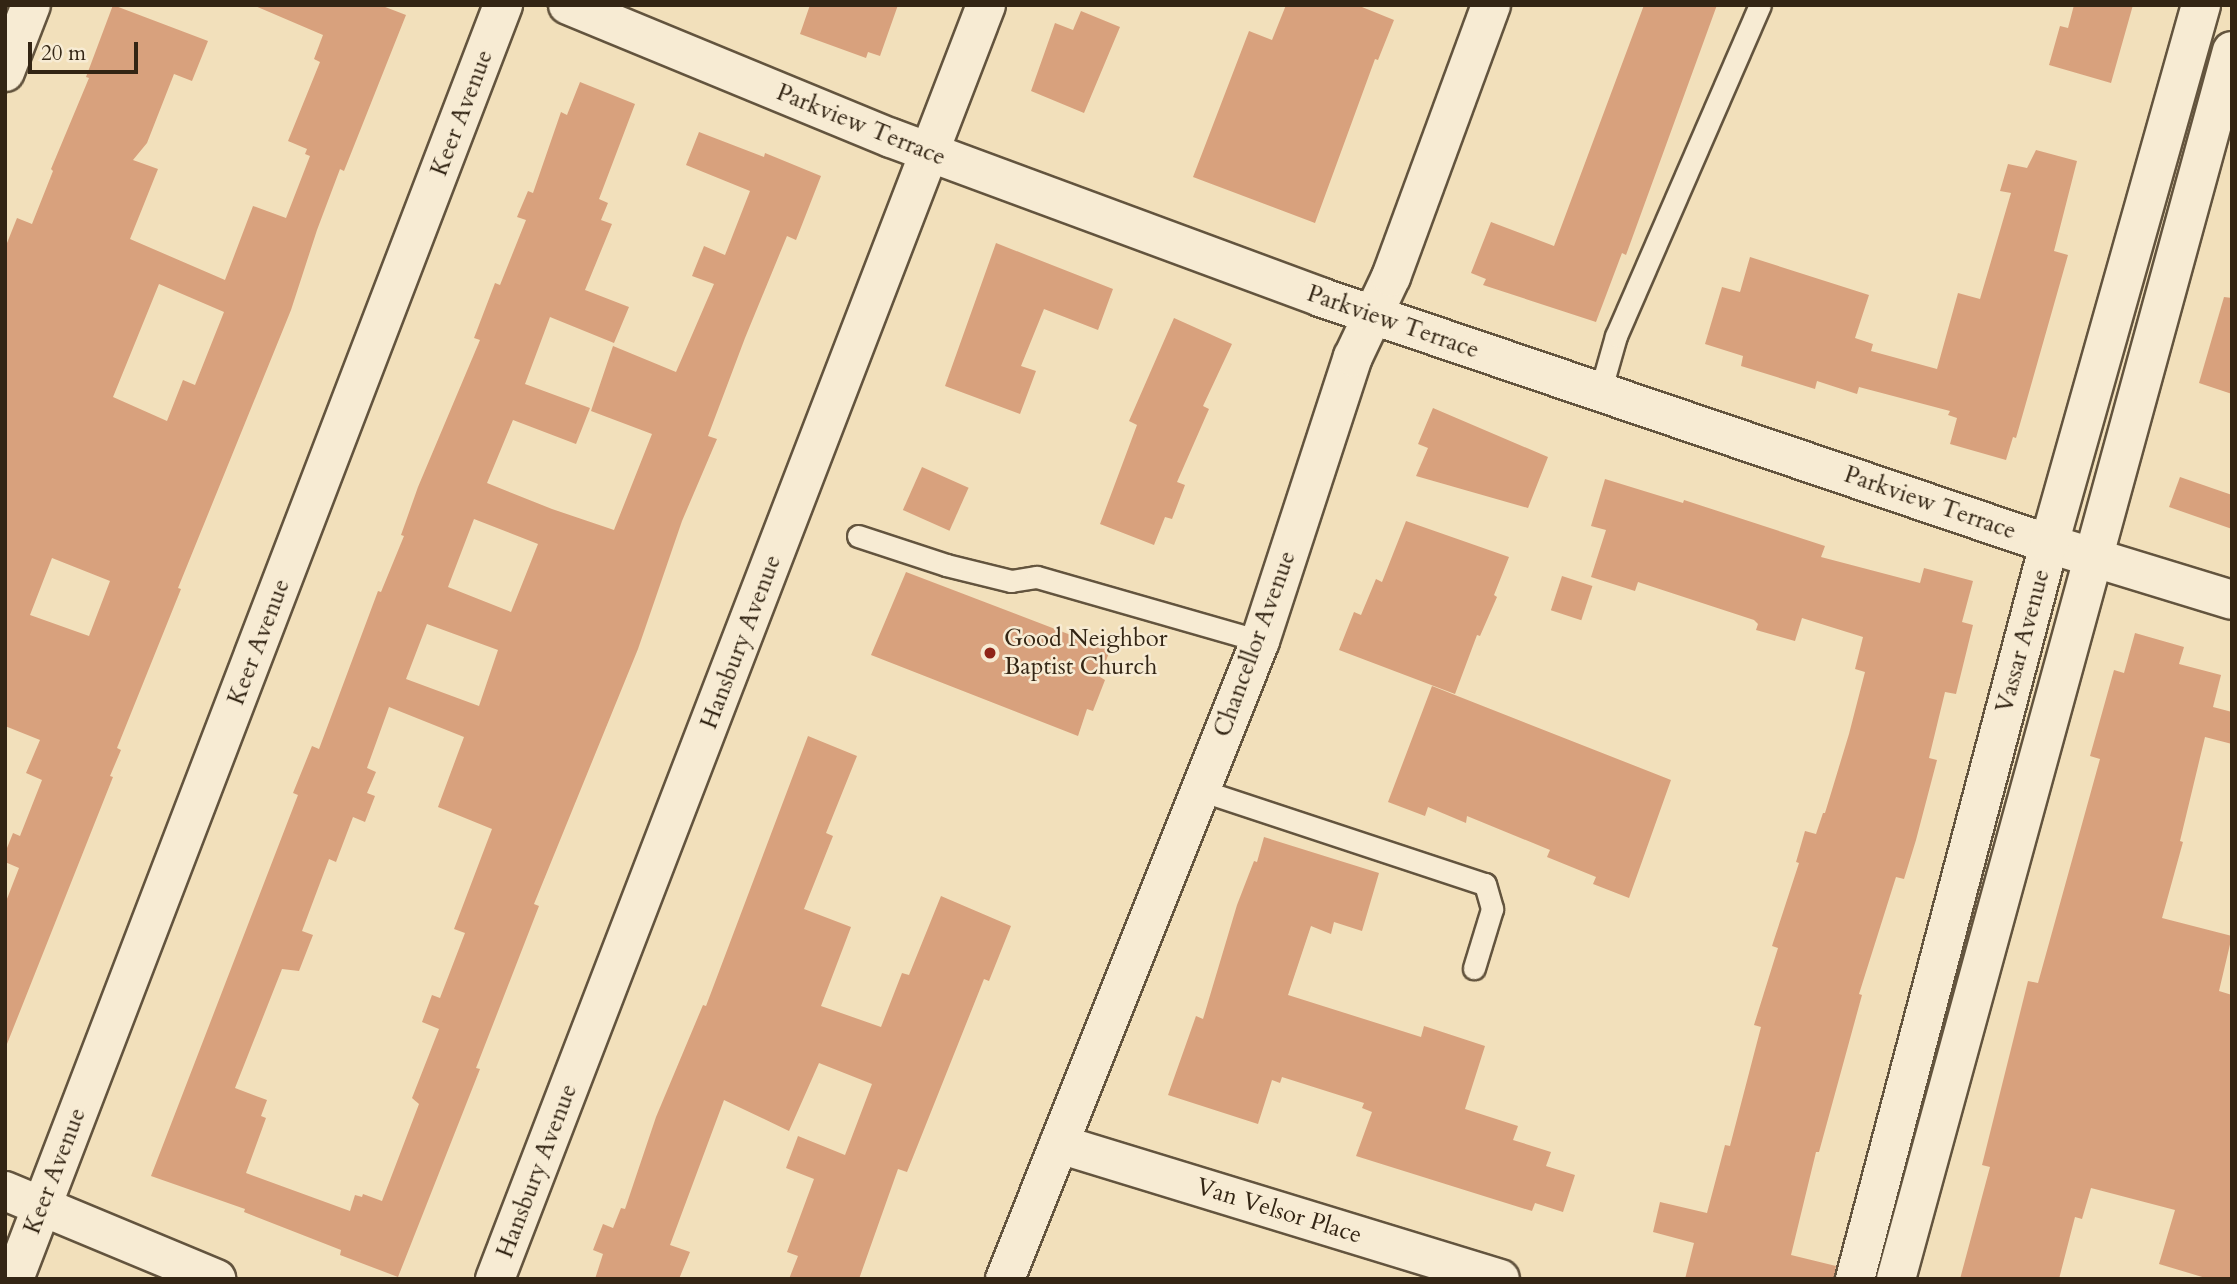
<!DOCTYPE html>
<html>
<head>
<meta charset="utf-8">
<style>
	body { margin:0 }
	#map { position:relative; width:2237px; height:1284px; overflow:hidden; background:#f2e0bb; font-family:Cardo,serif }
	div>[style] { position:absolute }
	[style*='--x'] { left:calc(var(--x)*1px); top:calc(var(--y)*1px); width:calc(var(--w)*1px); rotate:calc(var(--a)*1deg) }
	.building>* { inset:0; background:#d8a17d; transform-origin:0 0 }
	.roads { filter:drop-shadow(2px 0 #63543e) drop-shadow(-2px 0 #63543e) drop-shadow(0 2px #63543e) drop-shadow(0 -2px #63543e) }
	.lane>* { height:21px; margin:-10.5px; padding:0 10.5px; transform-origin:10.5px; border-radius:10.5px; background:#f7ebd3 }
	.street>* { height:38px; margin:-19px; padding:0 19px; transform-origin:19px; border-radius:19px; background:#f7ebd3 }
	.secondary>* { height:38px; margin:-19px; padding:0 19px; transform-origin:19px; border-radius:19px; background:#f7ebd3 }
	.dots>* { width:19px; height:19px; translate:-50% -50%; box-sizing:border-box; border:4px solid #f7ebd3; border-radius:50% }
	span { translate:-50% -50%; white-space:nowrap; text-align:center; line-height:1.15; -webkit-text-stroke:5px #f7ebd3; paint-order:stroke }
	.street-label { font-size:24px; color:#332514 }
	.poi-label { font-size:24px; color:#332514 }
	.left { translate:0 -50%; text-align:left }
	.frame { position:absolute; inset:0; border:7px solid #332514; pointer-events:none }
	.scale { position:absolute; left:28px; top:42px; width:110px; height:32px; box-sizing:border-box; border:4px solid #332514; border-top:0; padding-left:9px; font-size:21px; line-height:24px; white-space:nowrap; color:#332514; -webkit-text-stroke:5px #f7ebd3; paint-order:stroke }
</style>
</head>
<body>
<div id="map">
	<div class="building">
		<div style="clip-path:polygon(evenodd,113px 5px,208px 41px,192px 81px,174px 74px,147px 143px,133px 160px,158px 169px,130px 239px,225px 280px,253px 206px,286px 218px,310px 156px,305px 154px,307px 149px,288px 141px,320px 62px,314px 59px,323px 35px,253px 5px,380px 5px,406px 15px,344px 171px,340px 169px,317px 230px,291px 310px,178px 588px,181px 589px,117px 748px,121px 750px,110px 776px,113px 777px,7px 1044px,5px 904px,19px 868px,5px 862px,5px 853px,13px 833px,20px 836px,42px 780px,26px 773px,40px 740px,5px 726px,5px 248px,17px 218px,32px 224px,53px 171px,51px 169px,89px 78px,86px 77px,113px 5px,159px 284px,224px 312px,195px 385px,183px 380px,167px 421px,113px 397px,159px 284px,113px 5px,52px 558px,110px 581px,89px 636px,30px 615px,52px 558px)"></div>
		<div style="clip-path:polygon(810px 5px,898px 5px,880px 56px,868px 52px,866px 58px,800px 34px)"></div>
		<div style="clip-path:polygon(1286px 5px,1357px 5px,1394px 20px,1378px 60px,1375px 59px,1315px 223px,1193px 177px,1249px 31px,1272px 40px)"></div>
		<div style="clip-path:polygon(1644px 5px,1717px 5px,1626px 255px,1622px 253px,1596px 322px,1483px 285px,1486px 279px,1471px 273px,1491px 222px,1554px 246px)"></div>
		<div style="clip-path:polygon(2074px 5px,2133px 5px,2111px 83px,2049px 65px,2060px 26px,2068px 28px)"></div>
		<div style="clip-path:polygon(1081px 11px,1120px 27px,1084px 113px,1031px 91px,1055px 23px,1073px 30px)"></div>
		<div style="clip-path:polygon(evenodd,580px 82px,635px 104px,599px 199px,608px 203px,601px 220px,612px 224px,585px 290px,629px 307px,614px 343px,550px 317px,525px 384px,590px 408px,576px 444px,513px 420px,487px 483px,552px 509px,614px 530px,652px 434px,591px 411px,613px 346px,676px 372px,714px 284px,692px 276px,704px 246px,725px 255px,750px 191px,686px 165px,699px 132px,764px 157px,765px 153px,821px 176px,796px 240px,787px 236px,745px 338px,708px 436px,717px 439px,682px 521px,638px 649px,534px 904px,539px 906px,476px 1068px,480px 1069px,398px 1277px,340px 1255px,341px 1250px,244px 1212px,245px 1209px,151px 1176px,298px 795px,293px 793px,312px 746px,319px 749px,378px 591px,381px 592px,404px 536px,401px 535px,418px 487px,480px 340px,474px 338px,495px 283px,500px 285px,526px 220px,517px 217px,528px 191px,533px 193px,561px 112px,567px 115px,580px 82px,474px 519px,538px 544px,511px 612px,448px 587px,474px 519px,580px 82px,427px 624px,498px 650px,479px 706px,406px 679px,427px 624px,580px 82px,389px 707px,464px 737px,438px 807px,492px 829px,454px 929px,465px 933px,440px 998px,432px 995px,422px 1022px,439px 1029px,412px 1098px,419px 1104px,382px 1201px,363px 1194px,362px 1197px,355px 1195px,350px 1211px,246px 1173px,266px 1118px,261px 1116px,267px 1100px,235px 1088px,282px 969px,299px 971px,313px 935px,302px 931px,329px 859px,336px 862px,353px 817px,365px 822px,375px 796px,367px 793px,376px 772px,367px 768px,389px 707px)"></div>
		<div style="clip-path:polygon(2036px 150px,2077px 161px,2054px 251px,2068px 255px,2016px 438px,2013px 437px,2006px 460px,1950px 444px,1957px 418px,1948px 415px,1950px 411px,1859px 387px,1857px 394px,1817px 381px,1815px 389px,1741px 366px,1743px 356px,1705px 344px,1722px 287px,1740px 292px,1750px 257px,1869px 295px,1855px 338px,1873px 344px,1871px 351px,1937px 369px,1958px 293px,1980px 299px,2011px 193px,2000px 191px,2008px 164px,2027px 168px)"></div>
		<div style="clip-path:polygon(996px 243px,1113px 289px,1098px 330px,1044px 309px,1021px 366px,1036px 371px,1020px 414px,945px 386px)"></div>
		<div style="clip-path:polygon(2224px 297px,2232px 298px,2232px 394px,2199px 383px)"></div>
		<div style="clip-path:polygon(1174px 318px,1232px 344px,1203px 406px,1209px 409px,1177px 482px,1185px 485px,1172px 519px,1165px 517px,1154px 545px,1100px 524px,1137px 425px,1129px 421px)"></div>
		<div style="clip-path:polygon(1433px 408px,1548px 457px,1528px 508px,1416px 476px,1428px 448px,1418px 444px)"></div>
		<div style="left:922px;top:467px;width:51px;height:47px;rotate:24deg"></div>
		<div style="clip-path:polygon(2180px 477px,2232px 495px,2232px 529px,2169px 507px)"></div>
		<div style="clip-path:polygon(1605px 479px,1683px 503px,1684px 500px,1825px 546px,1821px 557px,1920px 583px,1924px 568px,1973px 581px,1962px 622px,1973px 625px,1956px 694px,1945px 692px,1929px 758px,1937px 760px,1916px 840px,1904px 879px,1896px 877px,1859px 994px,1862px 995px,1819px 1152px,1816px 1152px,1791px 1255px,1836px 1266px,1834px 1279px,1685px 1279px,1694px 1243px,1653px 1232px,1660px 1202px,1707px 1213px,1725px 1145px,1730px 1146px,1761px 1027px,1754px 1025px,1778px 948px,1772px 946px,1799px 863px,1796px 862px,1805px 831px,1816px 834px,1823px 813px,1825px 813px,1849px 734px,1865px 672px,1855px 669px,1863px 637px,1802px 618px,1795px 641px,1756px 630px,1758px 624px,1754px 620px,1638px 582px,1635px 591px,1591px 577px,1606px 530px,1591px 526px)"></div>
		<div style="clip-path:polygon(1406px 521px,1509px 557px,1494px 595px,1497px 597px,1480px 636px,1477px 635px,1455px 694px,1339px 650px,1354px 612px,1361px 615px,1376px 579px,1382px 582px)"></div>
		<div style="clip-path:polygon(906px 572px,1110px 650px,1100px 677px,1105px 680px,1093px 711px,1087px 709px,1078px 736px,871px 655px)"></div>
		<div style="left:1562px;top:576px;width:32px;height:36px;rotate:18deg"></div>
		<div style="clip-path:polygon(2135px 633px,2184px 647px,2179px 664px,2221px 675px,2213px 707px,2232px 712px,2232px 744px,2205px 737px,2180px 841px,2183px 842px,2162px 918px,2232px 936px,2219px 991px,2232px 995px,2232px 1279px,2209px 1279px,2159px 1264px,2175px 1210px,2091px 1188px,2082px 1219px,2075px 1217px,2059px 1279px,1960px 1279px,1990px 1167px,1982px 1165px,2028px 981px,2038px 983px,2100px 759px,2090px 756px,2114px 670px,2124px 673px)"></div>
		<div style="clip-path:polygon(1432px 686px,1671px 780px,1629px 898px,1593px 884px,1596px 877px,1547px 857px,1550px 850px,1467px 816px,1466px 823px,1428px 807px,1425px 816px,1388px 802px)"></div>
		<div style="clip-path:polygon(808px 736px,857px 756px,826px 833px,833px 836px,804px 909px,851px 927px,821px 1006px,881px 1027px,902px 973px,909px 975px,941px 896px,1011px 926px,989px 981px,984px 979px,907px 1172px,898px 1169px,859px 1279px,789px 1279px,798px 1256px,787px 1252px,814px 1179px,786px 1168px,798px 1136px,845px 1155px,872px 1084px,819px 1063px,789px 1131px,724px 1100px,670px 1245px,690px 1252px,679px 1279px,595px 1279px,603px 1254px,593px 1250px,603px 1224px,613px 1228px,621px 1208px,625px 1209px,656px 1117px,703px 1005px,706px 1006px)"></div>
		<div style="clip-path:polygon(1264px 837px,1379px 873px,1362px 931px,1334px 922px,1331px 934px,1311px 926px,1288px 995px,1421px 1037px,1424px 1026px,1485px 1046px,1465px 1109px,1518px 1126px,1513px 1140px,1551px 1152px,1546px 1166px,1575px 1175px,1563px 1212px,1535px 1203px,1532px 1211px,1356px 1156px,1372px 1112px,1362px 1108px,1364px 1103px,1282px 1077px,1280px 1083px,1272px 1080px,1258px 1124px,1168px 1095px,1196px 1016px,1203px 1019px,1237px 905px,1254px 861px,1257px 862px)"></div>
	</div>
	<div class="roads">
		<div class="lane">
			<div style="--x:1600;--y:392;--w:58;--a:-74.1"></div>
			<div style="--x:1616;--y:336;--w:361;--a:-66.5"></div>
			<div style="--x:858;--y:536;--w:93;--a:18.2"></div>
			<div style="--x:946;--y:565;--w:67;--a:13.8"></div>
			<div style="--x:1011;--y:581;--w:26;--a:-9"></div>
			<div style="--x:1037;--y:577;--w:232;--a:16"></div>
			<div style="--x:1200;--y:790;--w:300;--a:18.3"></div>
			<div style="--x:1485;--y:884;--w:26;--a:74"></div>
			<div style="--x:1492;--y:909;--w:62;--a:107"></div>
		</div>
		<div class="street">
			<div style="--x:568;--y:5;--w:349;--a:22.4"></div>
			<div style="--x:891;--y:138;--w:458;--a:20.3"></div>
			<div style="--x:1320;--y:297;--w:770;--a:18.72"></div>
			<div style="--x:2049;--y:544;--w:191;--a:17"></div>
			<div style="--x:5;--y:72;--w:72;--a:-68.8"></div>
			<div style="--x:1059;--y:1144;--w:461;--a:17"></div>
			<div style="--x:5;--y:1191;--w:229;--a:22.6"></div>
			<div style="--x:14;--y:1279;--w:1365;--a:-69"></div>
			<div style="--x:495;--y:1279;--w:1365;--a:-68.92"></div>
			<div style="--x:1855;--y:1279;--w:760;--a:-75.21"></div>
			<div style="--x:2049;--y:544;--w:560;--a:-74.25"></div>
			<div style="--x:1896;--y:1279;--w:1273;--a:-74.7"></div>
		</div>
		<div class="secondary">
			<div style="--x:1005;--y:1279;--w:687;--a:-68.21"></div>
			<div style="--x:1260;--y:641;--w:299;--a:-71.9"></div>
			<div style="--x:1353;--y:357;--w:89;--a:-64.6"></div>
			<div style="--x:1391;--y:277;--w:290;--a:-69.8"></div>
		</div>
	</div>
	<div class="dots">
		<div style="left:990px;top:653px;background:#8f2418"></div>
	</div>
	<div class="street-label">
		<span style="left:462px;top:113px;rotate:-69deg">Keer Avenue</span>
		<span style="left:861px;top:125px;rotate:22deg">Parkview Terrace</span>
		<span style="left:1393px;top:322px;rotate:19deg">Parkview Terrace</span>
		<span style="left:1930px;top:503px;rotate:19deg">Parkview Terrace</span>
		<span style="left:2023px;top:641px;rotate:-75deg">Vassar Avenue</span>
		<span style="left:259px;top:642px;rotate:-69deg">Keer Avenue</span>
		<span style="left:741px;top:642px;rotate:-69deg">Hansbury Avenue</span>
		<span style="left:1255px;top:644px;rotate:-70deg">Chancellor Avenue</span>
		<span style="left:55px;top:1171px;rotate:-69deg">Keer Avenue</span>
		<span style="left:537px;top:1171px;rotate:-69deg">Hansbury Avenue</span>
		<span style="left:1279px;top:1211px;rotate:17deg">Van Velsor Place</span>
	</div>
	<div class="poi-label">
		<span class="left" style="left:1004px;top:653px">Good Neighbor<br>Baptist Church</span>
	</div>
	<div class="frame"></div>
	<div class="scale">20 m</div>
</div>
</body>
</html>
